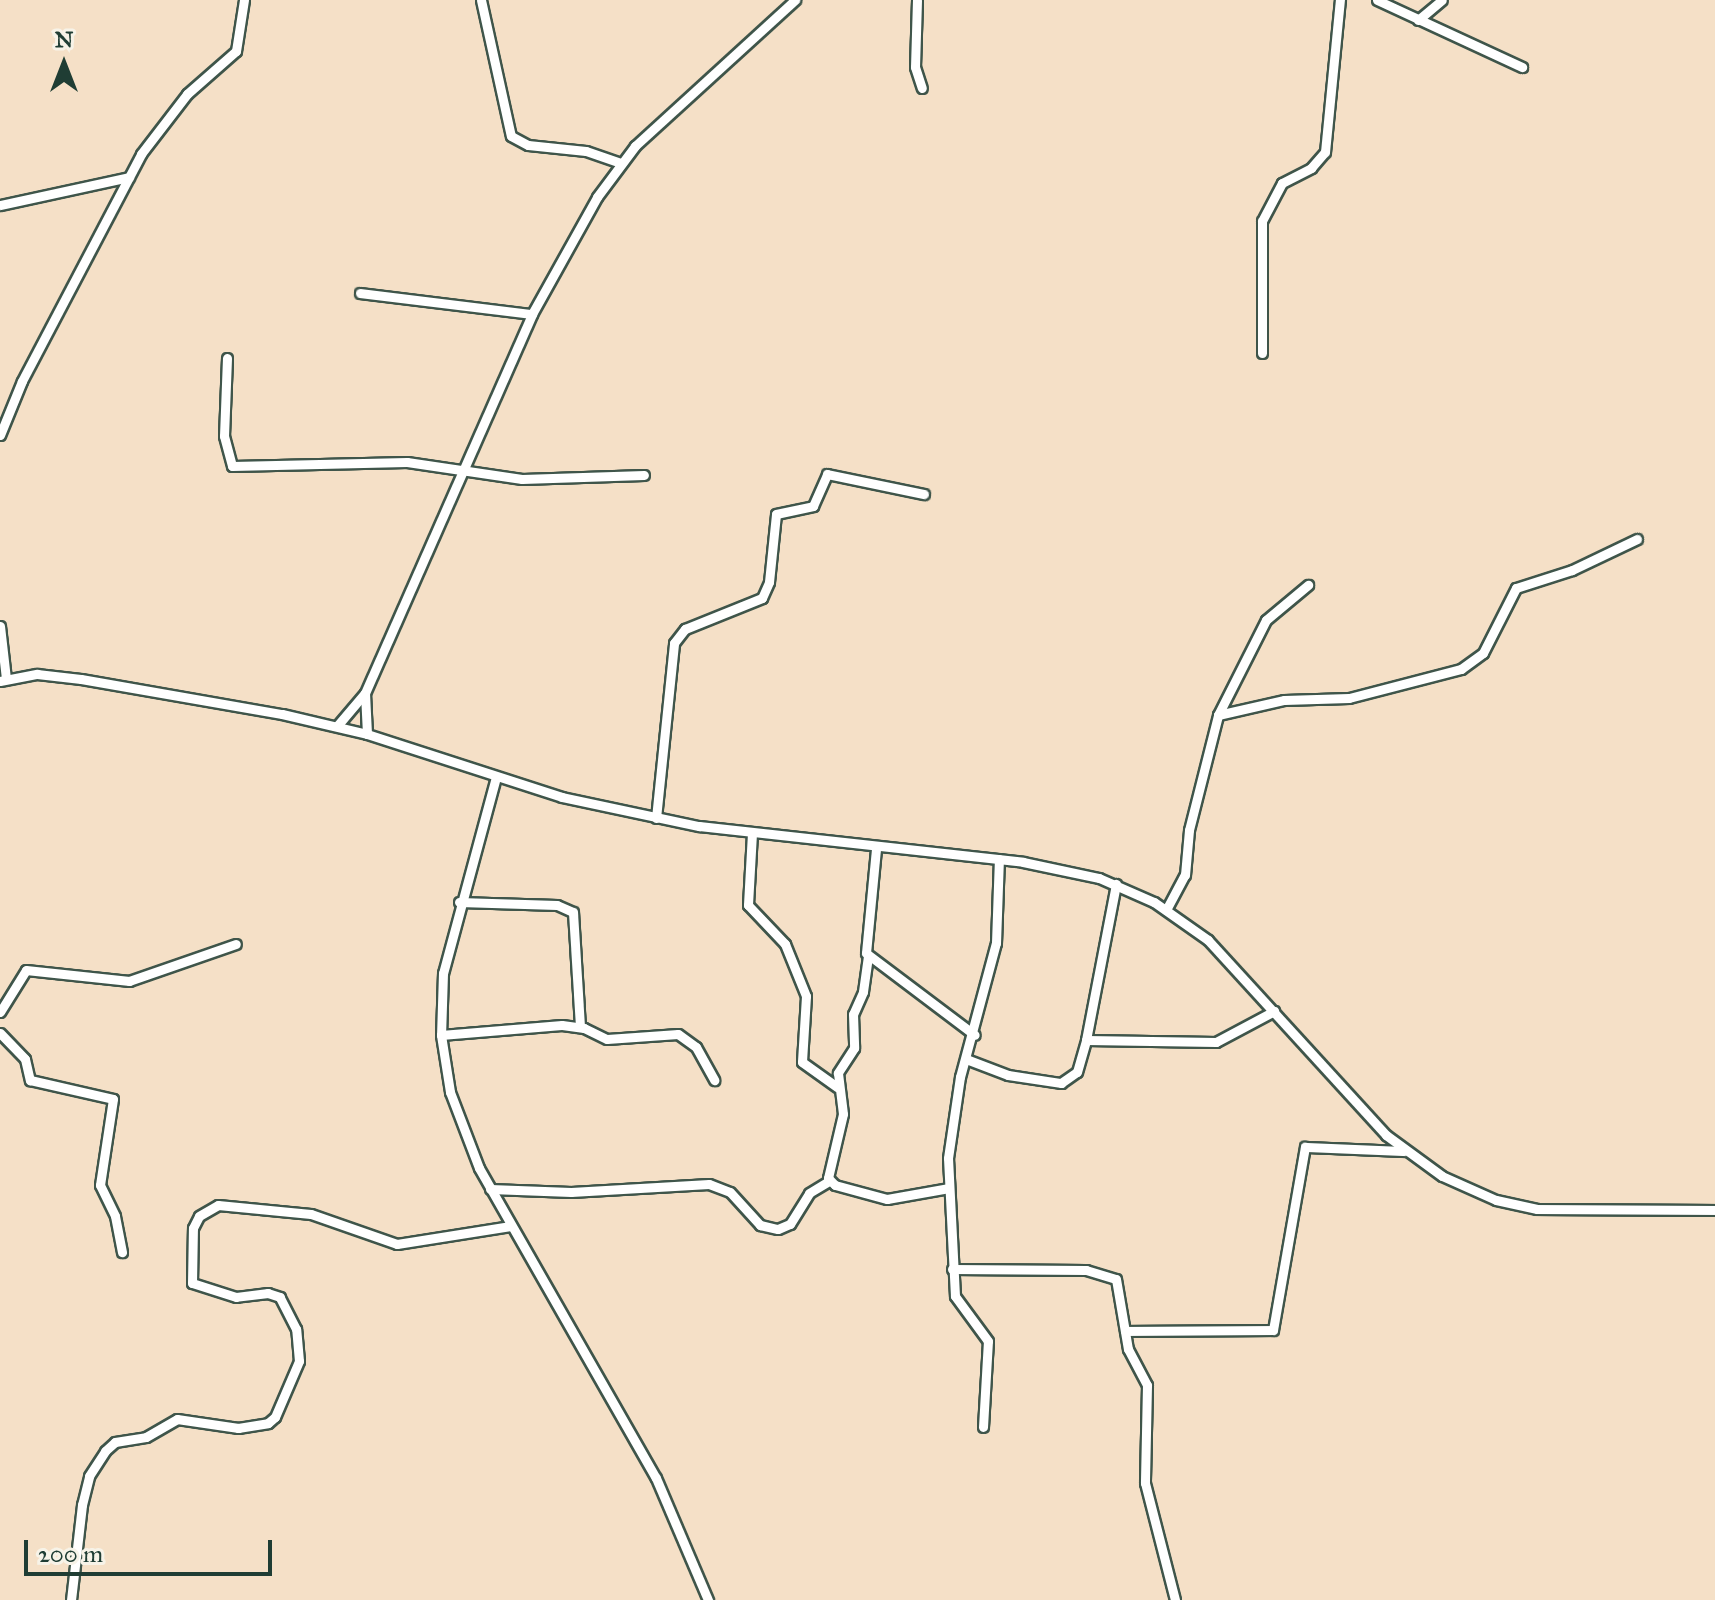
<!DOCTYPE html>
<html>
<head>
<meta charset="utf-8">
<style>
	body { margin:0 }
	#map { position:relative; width:1715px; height:1600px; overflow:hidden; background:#f5e0c7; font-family:"IM FELL Great Primer",serif }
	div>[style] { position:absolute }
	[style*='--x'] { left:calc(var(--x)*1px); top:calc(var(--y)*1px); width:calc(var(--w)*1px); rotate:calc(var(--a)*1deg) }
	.roads { filter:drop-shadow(2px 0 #3f554a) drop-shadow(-2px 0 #3f554a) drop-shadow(0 2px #3f554a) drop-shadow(0 -2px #3f554a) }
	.minor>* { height:9px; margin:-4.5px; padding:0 4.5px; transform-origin:4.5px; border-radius:4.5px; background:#fff }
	span { translate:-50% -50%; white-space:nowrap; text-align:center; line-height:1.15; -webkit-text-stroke:7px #f7f3e8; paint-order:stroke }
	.north { position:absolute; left:24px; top:24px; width:80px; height:80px; -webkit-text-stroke:6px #f7f3e8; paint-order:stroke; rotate:0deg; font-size:22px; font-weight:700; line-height:32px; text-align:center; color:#1f3d34 }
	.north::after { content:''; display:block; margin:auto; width:28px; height:36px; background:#1f3d34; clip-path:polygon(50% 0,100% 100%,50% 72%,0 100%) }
	.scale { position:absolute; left:24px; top:1540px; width:248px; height:36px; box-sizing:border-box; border:4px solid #1f3d34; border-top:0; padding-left:10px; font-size:24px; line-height:28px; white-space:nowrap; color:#1f3d34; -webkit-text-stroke:6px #f7f3e8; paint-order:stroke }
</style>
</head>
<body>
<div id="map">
	<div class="roads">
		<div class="minor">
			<div style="--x:481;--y:0;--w:139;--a:77.6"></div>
			<div style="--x:511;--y:136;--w:19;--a:28"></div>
			<div style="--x:528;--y:145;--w:58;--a:5.9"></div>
			<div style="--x:586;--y:151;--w:36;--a:19"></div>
			<div style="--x:917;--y:0;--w:67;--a:91.7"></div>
			<div style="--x:915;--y:67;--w:22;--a:72"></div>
			<div style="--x:1377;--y:0;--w:160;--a:24.8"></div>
			<div style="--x:1418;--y:20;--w:31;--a:-40"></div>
			<div style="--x:0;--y:205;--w:132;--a:-12.2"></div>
			<div style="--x:360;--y:293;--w:173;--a:7"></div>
			<div style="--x:1262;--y:353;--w:132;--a:-90"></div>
			<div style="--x:1262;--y:221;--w:43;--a:-62.2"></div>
			<div style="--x:1282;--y:183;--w:33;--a:-27"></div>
			<div style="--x:1311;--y:168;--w:21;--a:-49"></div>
			<div style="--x:1325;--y:152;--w:153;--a:-84.4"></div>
			<div style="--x:227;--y:358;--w:78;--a:92.2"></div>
			<div style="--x:224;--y:436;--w:31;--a:75"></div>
			<div style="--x:232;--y:466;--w:175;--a:-1.3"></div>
			<div style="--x:407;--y:462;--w:116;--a:8.4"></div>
			<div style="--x:522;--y:479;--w:122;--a:-1.9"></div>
			<div style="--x:0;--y:435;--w:58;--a:-67.8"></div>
			<div style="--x:22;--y:381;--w:256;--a:-62.3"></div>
			<div style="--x:141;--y:154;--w:76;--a:-52.5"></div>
			<div style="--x:187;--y:94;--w:65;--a:-41.3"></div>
			<div style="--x:236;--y:51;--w:52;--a:-81.1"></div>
			<div style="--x:0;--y:626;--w:53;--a:83.5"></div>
			<div style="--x:0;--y:681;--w:38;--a:-11"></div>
			<div style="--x:37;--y:674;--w:44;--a:6.5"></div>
			<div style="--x:81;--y:679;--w:204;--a:9.9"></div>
			<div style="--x:282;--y:714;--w:87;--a:13.2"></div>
			<div style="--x:367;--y:734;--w:205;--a:17.9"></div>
			<div style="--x:562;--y:797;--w:140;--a:12"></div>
			<div style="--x:699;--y:826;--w:326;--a:6.3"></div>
			<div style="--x:1023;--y:862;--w:78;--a:11.9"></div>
			<div style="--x:1099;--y:878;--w:60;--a:23.6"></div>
			<div style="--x:1154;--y:902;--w:66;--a:35.1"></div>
			<div style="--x:1208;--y:940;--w:264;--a:47.6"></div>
			<div style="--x:1386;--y:1135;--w:69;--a:36.2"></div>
			<div style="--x:1442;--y:1176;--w:59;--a:24"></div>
			<div style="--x:1496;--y:1200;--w:42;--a:12.4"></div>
			<div style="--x:1537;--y:1209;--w:178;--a:0.3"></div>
			<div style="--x:365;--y:693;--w:41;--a:87.2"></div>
			<div style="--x:1218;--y:715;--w:106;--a:-63.2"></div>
			<div style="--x:1266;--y:620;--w:55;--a:-39.8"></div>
			<div style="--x:337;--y:726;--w:43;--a:-49.7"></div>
			<div style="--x:365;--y:693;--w:414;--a:-66.2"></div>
			<div style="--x:532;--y:314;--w:134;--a:-60.9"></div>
			<div style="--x:597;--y:197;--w:64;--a:-53.3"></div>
			<div style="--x:635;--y:146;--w:217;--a:-42.4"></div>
			<div style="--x:496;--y:777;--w:203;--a:105.1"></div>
			<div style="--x:443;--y:973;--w:62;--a:91.8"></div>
			<div style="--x:441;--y:1035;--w:58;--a:81"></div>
			<div style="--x:450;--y:1092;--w:81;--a:69.1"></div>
			<div style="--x:479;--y:1168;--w:357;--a:60.3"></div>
			<div style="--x:656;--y:1478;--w:133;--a:66.9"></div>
			<div style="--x:656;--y:818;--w:176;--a:-84.1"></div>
			<div style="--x:674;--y:643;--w:18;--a:-52"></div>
			<div style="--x:685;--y:629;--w:83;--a:-21.9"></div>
			<div style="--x:762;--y:598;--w:17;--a:-66"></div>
			<div style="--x:769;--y:582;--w:68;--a:-84.1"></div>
			<div style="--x:776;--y:514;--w:38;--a:-12"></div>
			<div style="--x:813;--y:506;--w:35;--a:-66"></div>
			<div style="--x:827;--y:474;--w:99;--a:11.7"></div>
			<div style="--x:752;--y:833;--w:72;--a:93.2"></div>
			<div style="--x:748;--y:905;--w:54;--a:46.5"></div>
			<div style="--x:785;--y:944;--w:56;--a:68"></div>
			<div style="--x:806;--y:996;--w:66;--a:93.5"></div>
			<div style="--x:802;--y:1062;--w:43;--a:35.5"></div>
			<div style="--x:876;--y:849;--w:104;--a:95.5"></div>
			<div style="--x:866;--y:953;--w:136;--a:37"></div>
			<div style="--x:459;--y:902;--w:98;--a:1.8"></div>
			<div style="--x:557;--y:905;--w:17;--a:24"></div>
			<div style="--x:573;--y:912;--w:115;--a:86.5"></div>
			<div style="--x:1166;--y:910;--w:40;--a:-62"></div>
			<div style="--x:1185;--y:875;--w:45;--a:-84.9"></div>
			<div style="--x:1189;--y:830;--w:119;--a:-75.8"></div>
			<div style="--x:1218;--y:715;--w:68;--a:-12.8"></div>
			<div style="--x:1284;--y:700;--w:65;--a:-1.8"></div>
			<div style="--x:1349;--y:698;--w:116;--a:-14.5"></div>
			<div style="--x:1461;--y:669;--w:27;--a:-36"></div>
			<div style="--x:1483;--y:653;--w:73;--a:-63.1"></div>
			<div style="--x:1516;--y:588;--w:59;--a:-17.8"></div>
			<div style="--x:1572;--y:570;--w:72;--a:-25.5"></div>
			<div style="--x:868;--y:956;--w:36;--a:98"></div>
			<div style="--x:863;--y:992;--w:24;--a:114"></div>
			<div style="--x:853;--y:1014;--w:34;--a:88"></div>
			<div style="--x:854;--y:1048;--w:30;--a:123"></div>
			<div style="--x:838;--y:1073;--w:41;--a:83"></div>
			<div style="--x:843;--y:1114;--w:66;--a:103.2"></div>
			<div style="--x:828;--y:1178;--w:10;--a:45"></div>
			<div style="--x:835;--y:1185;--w:54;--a:15.1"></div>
			<div style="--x:887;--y:1199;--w:63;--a:-10.1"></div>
			<div style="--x:0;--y:1012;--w:49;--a:-58.2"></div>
			<div style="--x:26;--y:970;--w:104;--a:6.1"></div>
			<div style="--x:129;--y:981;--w:113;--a:-19.1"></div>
			<div style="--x:0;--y:1033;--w:36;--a:46"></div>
			<div style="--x:25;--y:1059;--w:22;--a:77"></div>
			<div style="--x:30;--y:1080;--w:85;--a:12.9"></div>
			<div style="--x:113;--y:1099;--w:87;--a:98.6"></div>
			<div style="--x:100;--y:1185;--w:34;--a:64"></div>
			<div style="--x:115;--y:1216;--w:37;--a:79"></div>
			<div style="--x:441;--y:1035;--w:121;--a:-4.7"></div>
			<div style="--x:562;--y:1025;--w:22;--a:8"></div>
			<div style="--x:584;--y:1028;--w:25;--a:26"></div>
			<div style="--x:607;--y:1039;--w:71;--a:-4"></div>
			<div style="--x:678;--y:1034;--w:22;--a:36"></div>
			<div style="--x:696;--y:1047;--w:38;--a:61"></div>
			<div style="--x:1086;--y:1040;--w:159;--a:-79.1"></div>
			<div style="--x:966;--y:1059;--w:45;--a:20.9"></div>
			<div style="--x:1008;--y:1075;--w:54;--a:8.6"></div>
			<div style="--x:1061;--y:1083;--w:19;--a:-35"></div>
			<div style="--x:1077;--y:1072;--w:33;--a:-74"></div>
			<div style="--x:1086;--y:1040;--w:130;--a:0.9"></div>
			<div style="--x:1216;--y:1042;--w:66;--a:-28.1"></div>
			<div style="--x:490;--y:1189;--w:81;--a:2.1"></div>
			<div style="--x:571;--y:1192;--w:138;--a:-3.3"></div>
			<div style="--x:709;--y:1184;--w:22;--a:21"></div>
			<div style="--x:730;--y:1192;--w:45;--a:47.7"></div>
			<div style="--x:760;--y:1225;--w:18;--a:13"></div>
			<div style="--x:778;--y:1229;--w:13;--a:-23"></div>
			<div style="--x:790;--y:1224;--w:36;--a:-58"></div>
			<div style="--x:809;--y:1193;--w:23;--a:-31"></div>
			<div style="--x:952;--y:1269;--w:134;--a:0.4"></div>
			<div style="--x:1086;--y:1270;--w:31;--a:17"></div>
			<div style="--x:1116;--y:1279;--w:71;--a:80.3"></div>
			<div style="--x:1128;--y:1349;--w:41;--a:62.2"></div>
			<div style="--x:1147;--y:1385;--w:98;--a:91.2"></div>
			<div style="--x:1145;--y:1483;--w:121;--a:75.6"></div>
			<div style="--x:1125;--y:1331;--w:148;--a:-0.4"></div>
			<div style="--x:1273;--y:1330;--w:186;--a:-80.1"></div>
			<div style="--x:1305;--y:1147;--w:99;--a:2.3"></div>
			<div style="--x:983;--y:1427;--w:86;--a:-86.7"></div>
			<div style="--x:988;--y:1341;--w:56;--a:-126.3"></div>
			<div style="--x:955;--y:1296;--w:138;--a:-92.9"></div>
			<div style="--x:948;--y:1158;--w:82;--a:-81.6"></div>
			<div style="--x:960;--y:1077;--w:139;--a:-75"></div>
			<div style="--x:996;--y:943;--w:84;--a:-88"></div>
			<div style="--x:71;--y:1600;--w:96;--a:-83.4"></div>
			<div style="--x:82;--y:1505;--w:30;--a:-76"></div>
			<div style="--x:89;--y:1476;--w:30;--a:-57"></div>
			<div style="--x:105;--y:1451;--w:13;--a:-42"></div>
			<div style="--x:115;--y:1442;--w:31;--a:-9"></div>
			<div style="--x:146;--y:1437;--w:36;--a:-30"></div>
			<div style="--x:177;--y:1419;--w:62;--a:8.4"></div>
			<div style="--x:238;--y:1428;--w:30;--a:-9"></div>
			<div style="--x:268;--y:1423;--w:9;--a:-41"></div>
			<div style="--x:275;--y:1417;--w:61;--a:-66.8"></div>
			<div style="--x:299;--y:1361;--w:32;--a:-95"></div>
			<div style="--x:296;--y:1329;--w:36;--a:-117"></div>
			<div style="--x:280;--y:1297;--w:13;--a:-162"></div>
			<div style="--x:268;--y:1293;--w:32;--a:173"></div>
			<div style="--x:236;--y:1297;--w:46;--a:-162.3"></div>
			<div style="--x:192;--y:1283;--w:55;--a:-89"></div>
			<div style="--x:193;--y:1228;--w:13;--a:-63"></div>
			<div style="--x:199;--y:1216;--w:22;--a:-30"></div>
			<div style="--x:218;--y:1205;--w:93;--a:5.5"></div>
			<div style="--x:311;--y:1214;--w:91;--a:19.2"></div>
			<div style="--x:397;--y:1244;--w:115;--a:-9"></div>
		</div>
	</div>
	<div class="north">N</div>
	<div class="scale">200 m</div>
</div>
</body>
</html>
